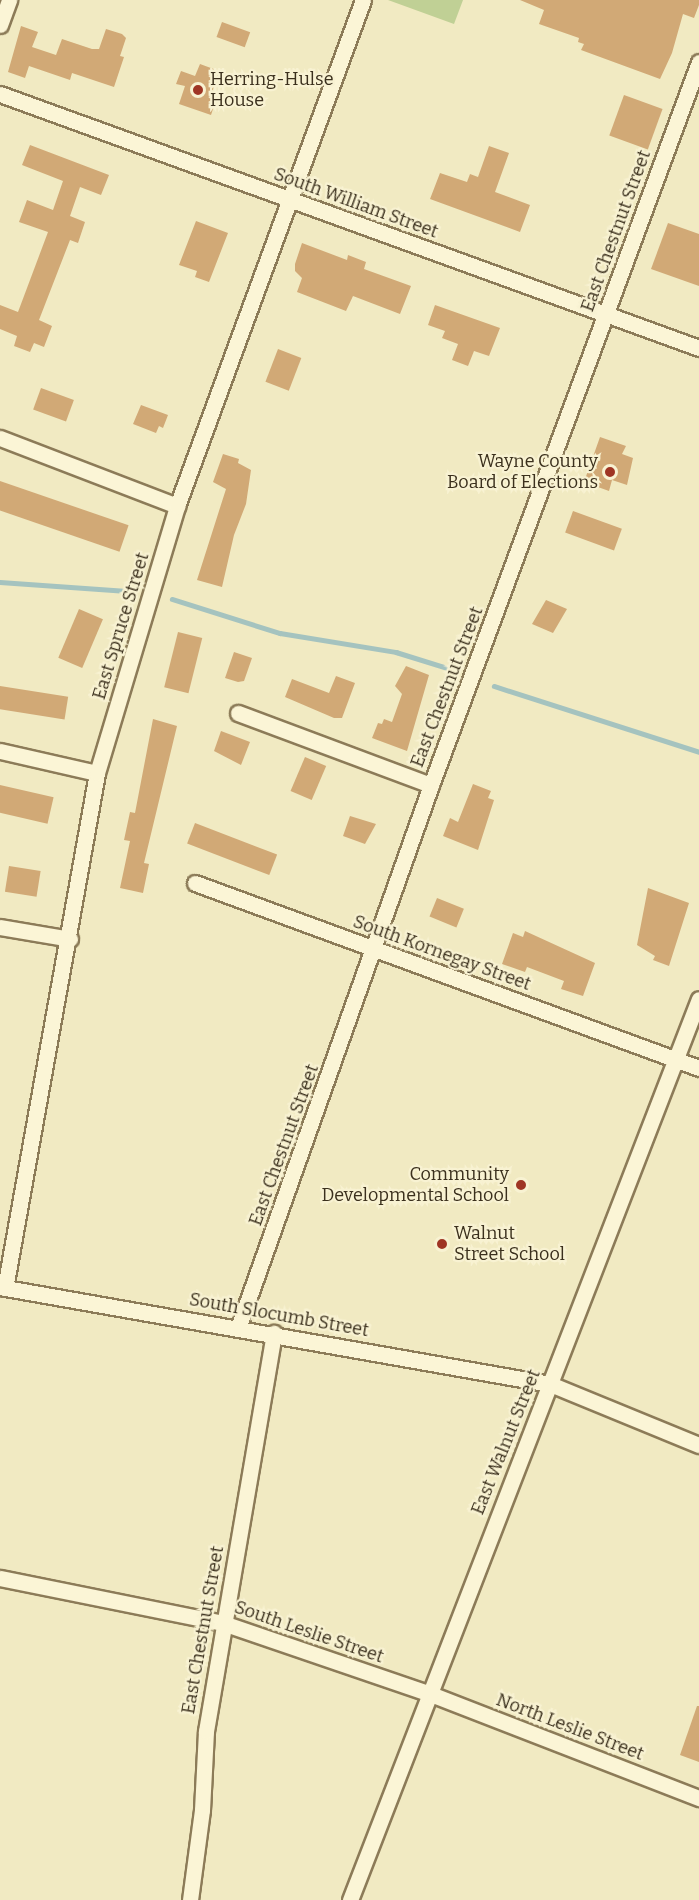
<!DOCTYPE html>
<html>
<head>
<meta charset="utf-8">
<style>
	body { margin:0 }
	#map { position:relative; width:699px; height:1900px; overflow:hidden; background:#f1eac2; font-family:Bitter,serif }
	div>[style] { position:absolute }
	[style*='--x'] { left:calc(var(--x)*1px); top:calc(var(--y)*1px); width:calc(var(--w)*1px); rotate:calc(var(--a)*1deg) }
	.green>* { inset:0; background:#c0d095 }
	.stream>* { height:4.5px; margin:-2.25px; padding:0 2.25px; transform-origin:2.25px; border-radius:2.25px; background:#a5c3bf }
	.building>* { inset:0; background:#d1a976; transform-origin:0 0 }
	.roads { filter:drop-shadow(2px 0 #8c7b58) drop-shadow(-2px 0 #8c7b58) drop-shadow(0 2px #8c7b58) drop-shadow(0 -2px #8c7b58) }
	.minor>* { height:15px; margin:-7.5px; padding:0 7.5px; transform-origin:7.5px; border-radius:7.5px; background:#fbf5d6 }
	.dots>* { width:16px; height:16px; translate:-50% -50%; box-sizing:border-box; border:3px solid #f8f2d2; border-radius:50% }
	span { translate:-50% -50%; white-space:nowrap; text-align:center; line-height:1.15; -webkit-text-stroke:4.5px #f8f2d2; paint-order:stroke }
	.poi-label { font-size:18px; color:#3b301d }
	.left { translate:0 -50%; text-align:left }
	.right { translate:-100% -50%; text-align:right }
	.street-label { font-size:18px; color:#3b301d }
</style>
</head>
<body>
<div id="map">
	<div class="green">
		<div style="clip-path:polygon(388px 0,463px 0,454px 24px)"></div>
	</div>
	<div class="stream">
		<div style="--x:0;--y:582;--w:127;--a:4.1"></div>
		<div style="--x:172;--y:599;--w:113;--a:17.5"></div>
		<div style="--x:280;--y:633;--w:118;--a:9.3"></div>
		<div style="--x:396;--y:652;--w:58;--a:17.2"></div>
		<div style="--x:494;--y:686;--w:215;--a:17.8"></div>
	</div>
	<div class="building">
		<div style="clip-path:polygon(520px 0,699px 0,699px 5px,694px 18px,683px 14px,672px 53px,660px 79px,581px 50px,584px 44px,578px 42px,579px 38px,539px 24px,544px 10px)"></div>
		<div style="left:222px;top:22px;width:30px;height:16px;rotate:20deg"></div>
		<div style="clip-path:polygon(21px 26px,38px 32px,32px 47px,56px 55px,62px 39px,92px 49px,99px 49px,106px 29px,122px 34px,126px 38px,120px 56px,124px 57px,114px 87px,72px 73px,70px 80px,29px 66px,25px 78px,8px 72px)"></div>
		<div style="clip-path:polygon(200px 64px,219px 71px,211px 95px,217px 97px,211px 115px,179px 104px,185px 86px,176px 84px,181px 71px,195px 76px)"></div>
		<div style="left:624px;top:95px;width:41px;height:43px;rotate:20deg"></div>
		<div style="clip-path:polygon(30px 145px,109px 175px,101px 195px,80px 187px,70px 216px,85px 222px,78px 243px,70px 240px,39px 320px,52px 326px,44px 347px,34px 343px,30px 352px,14px 346px,17px 336px,0 329px,0 305px,18px 312px,48px 232px,19px 222px,27px 200px,53px 210px,63px 181px,22px 165px)"></div>
		<div style="clip-path:polygon(489px 146px,509px 153px,495px 192px,530px 205px,520px 232px,430px 199px,440px 173px,467px 182px,470px 174px,478px 177px)"></div>
		<div style="clip-path:polygon(196px 221px,228px 233px,209px 282px,195px 277px,197px 271px,179px 265px)"></div>
		<div style="clip-path:polygon(668px 223px,699px 234px,699px 286px,651px 269px)"></div>
		<div style="clip-path:polygon(302px 243px,347px 260px,348px 255px,366px 262px,364px 269px,411px 286px,400px 314px,353px 296px,346px 311px,297px 292px,302px 278px,295px 271px,295px 264px)"></div>
		<div style="clip-path:polygon(435px 305px,500px 328px,489px 356px,474px 351px,468px 366px,452px 360px,458px 344px,442px 338px,445px 331px,428px 325px)"></div>
		<div style="left:278px;top:349px;width:25px;height:35px;rotate:21deg"></div>
		<div style="left:41px;top:388px;width:35px;height:23px;rotate:20deg"></div>
		<div style="clip-path:polygon(141px 405px,168px 415px,163px 428px,159px 426px,156px 433px,133px 424px)"></div>
		<div style="clip-path:polygon(600px 437px,626px 446px,622px 454px,633px 458px,627px 485px,612px 480px,609px 491px,584px 482px)"></div>
		<div style="clip-path:polygon(223px 454px,239px 459px,238px 463px,251px 470px,246px 504px,234px 535px,222px 587px,197px 580px,226px 489px,213px 482px)"></div>
		<div style="left:0;top:481px;width:136px;height:28px;rotate:19deg"></div>
		<div style="left:573px;top:511px;width:52px;height:23px;rotate:20deg"></div>
		<div style="clip-path:polygon(546px 600px,567px 609px,553px 633px,532px 624px)"></div>
		<div style="left:79px;top:609px;width:26px;height:53px;rotate:23deg"></div>
		<div style="left:178px;top:632px;width:25px;height:57px;rotate:14deg"></div>
		<div style="clip-path:polygon(234px 652px,252px 658px,244px 681px,238px 682px,225px 678px)"></div>
		<div style="clip-path:polygon(406px 666px,429px 675px,407px 751px,372px 738px,378px 723px,382px 724px,384px 719px,392px 722px,402px 694px,395px 686px)"></div>
		<div style="clip-path:polygon(336px 676px,355px 683px,342px 718px,334px 718px,285px 697px,292px 679px,329px 693px)"></div>
		<div style="left:0;top:686px;width:69px;height:23px;rotate:9deg"></div>
		<div style="clip-path:polygon(153px 719px,177px 726px,144px 863px,149px 864px,143px 893px,120px 888px,130px 841px,124px 840px,130px 812px,135px 813px)"></div>
		<div style="clip-path:polygon(221px 731px,250px 742px,241px 765px,214px 751px)"></div>
		<div style="left:305px;top:757px;width:23px;height:37px;rotate:23deg"></div>
		<div style="clip-path:polygon(473px 784px,491px 791px,488px 798px,494px 800px,478px 850px,443px 836px,450px 818px,458px 822px)"></div>
		<div style="left:0;top:785px;width:55px;height:27px;rotate:13deg"></div>
		<div style="clip-path:polygon(350px 816px,376px 824px,365px 844px,343px 836px)"></div>
		<div style="left:195px;top:823px;width:88px;height:22px;rotate:21deg"></div>
		<div style="left:9px;top:866px;width:32px;height:26px;rotate:9deg"></div>
		<div style="clip-path:polygon(648px 888px,689px 903px,669px 966px,653px 960px,655px 956px,637px 945px)"></div>
		<div style="left:437px;top:898px;width:29px;height:20px;rotate:22deg"></div>
		<div style="clip-path:polygon(525px 931px,595px 963px,583px 996px,561px 989px,564px 981px,527px 967px,525px 972px,502px 964px,513px 933px,523px 937px)"></div>
		<div style="clip-path:polygon(697px 1706px,699px 1706px,699px 1762px,680px 1755px)"></div>
	</div>
	<div class="roads">
		<div class="minor">
			<div style="--x:0;--y:25;--w:27;--a:-70"></div>
			<div style="--x:0;--y:94;--w:744;--a:19.97"></div>
			<div style="--x:0;--y:438;--w:190;--a:21"></div>
			<div style="--x:238;--y:713;--w:206;--a:20.5"></div>
			<div style="--x:0;--y:751;--w:99;--a:12.8"></div>
			<div style="--x:195;--y:883;--w:537;--a:20.16"></div>
			<div style="--x:0;--y:927;--w:71;--a:9.7"></div>
			<div style="--x:0;--y:1287;--w:558;--a:10"></div>
			<div style="--x:550;--y:1384;--w:161;--a:22.3"></div>
			<div style="--x:5;--y:1288;--w:523;--a:-79.87"></div>
			<div style="--x:97;--y:773;--w:279;--a:-73.3"></div>
			<div style="--x:177;--y:506;--w:539;--a:-69.82"></div>
			<div style="--x:238;--y:1328;--w:576;--a:-70.43"></div>
			<div style="--x:431;--y:785;--w:771;--a:-69.66"></div>
			<div style="--x:0;--y:1578;--w:227;--a:11.4"></div>
			<div style="--x:223;--y:1623;--w:217;--a:18.9"></div>
			<div style="--x:428;--y:1693;--w:291;--a:21.2"></div>
			<div style="--x:190;--y:1900;--w:91;--a:-82.4"></div>
			<div style="--x:202;--y:1810;--w:79;--a:-87.1"></div>
			<div style="--x:206;--y:1731;--w:404;--a:-80.3"></div>
			<div style="--x:350;--y:1900;--w:966;--a:-68.83"></div>
		</div>
	</div>
	<div class="dots">
		<div style="left:198px;top:90px;background:#9f3524"></div>
		<div style="left:610px;top:472px;background:#9f3524"></div>
		<div style="left:521px;top:1185px;background:#9f3524"></div>
		<div style="left:442px;top:1244px;background:#9f3524"></div>
	</div>
	<div class="poi-label">
		<span class="left" style="left:210px;top:90px">Herring-Hulse<br>House</span>
		<span class="right" style="left:598px;top:472px">Wayne County<br>Board of Elections</span>
		<span class="right" style="left:509px;top:1185px">Community<br>Developmental School</span>
		<span class="left" style="left:454px;top:1244px">Walnut<br>Street School</span>
	</div>
	<div class="street-label">
		<span style="left:356px;top:203px;rotate:20deg">South William Street</span>
		<span style="left:616px;top:231px;rotate:-70deg">East Chestnut Street</span>
		<span style="left:121px;top:626px;rotate:-73deg">East Spruce Street</span>
		<span style="left:447px;top:687px;rotate:-69deg">East Chestnut Street</span>
		<span style="left:442px;top:953px;rotate:20deg">South Kornegay Street</span>
		<span style="left:284px;top:1145px;rotate:-70deg">East Chestnut Street</span>
		<span style="left:279px;top:1315px;rotate:10deg">South Slocumb Street</span>
		<span style="left:506px;top:1442px;rotate:-68deg">East Walnut Street</span>
		<span style="left:203px;top:1630px;rotate:-80deg">East Chestnut Street</span>
		<span style="left:309px;top:1632px;rotate:19deg">South Leslie Street</span>
		<span style="left:570px;top:1727px;rotate:21deg">North Leslie Street</span>
	</div>
</div>
</body>
</html>
